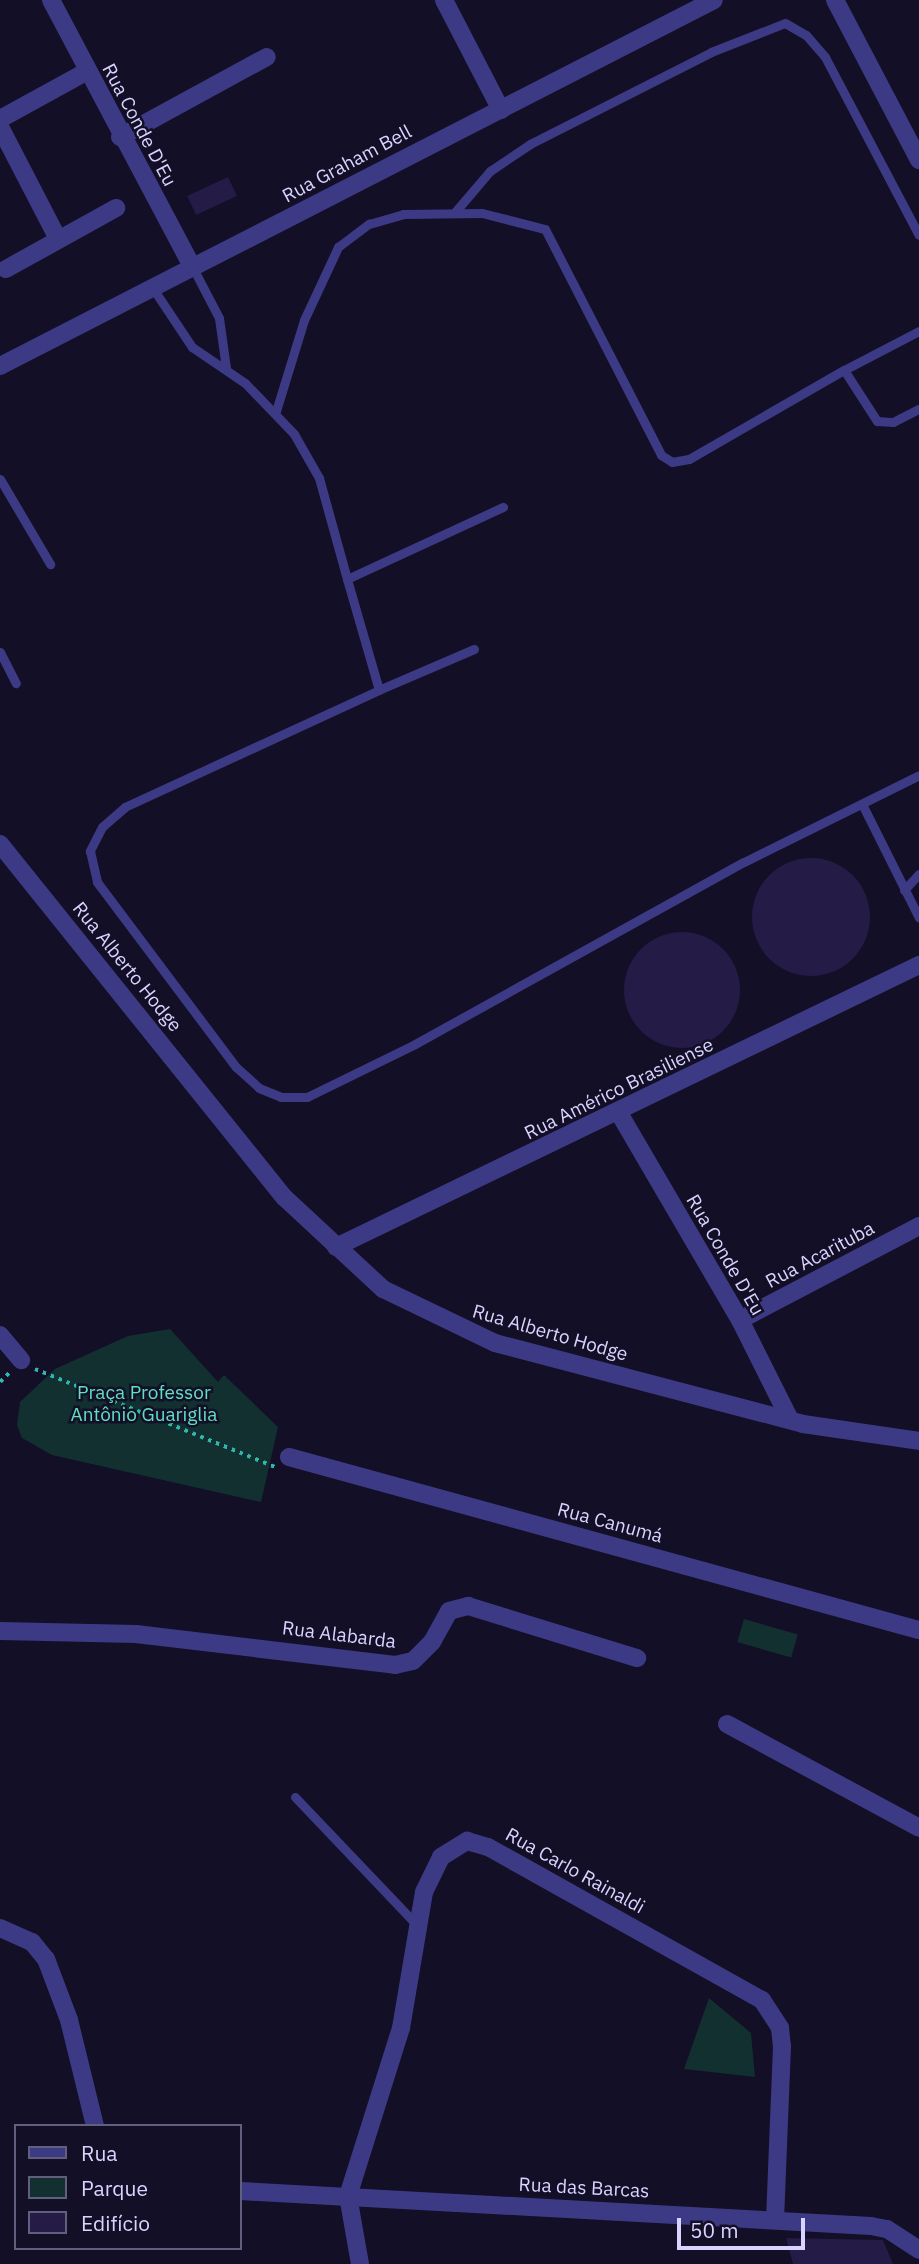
<!DOCTYPE html>
<html>
<head>
<meta charset="utf-8">
<style>
	body { margin:0 }
	#map { position:relative; width:919px; height:2264px; overflow:hidden; background:#130f26; font-family:"IBM Plex Sans",sans-serif }
	div>[style] { position:absolute }
	[style*='--x'] { left:calc(var(--x)*1px); top:calc(var(--y)*1px); width:calc(var(--w)*1px); rotate:calc(var(--a)*1deg) }
	.green>* { inset:0; background:#12302f; transform-origin:0 0 }
	.building>* { inset:0; background:#241b47; transform-origin:0 0 }
	.round { border-radius:50% }
	.path>* { height:3.5px; margin-top:-1.75px; transform-origin:0; background:repeating-linear-gradient(90deg,#2fb8b0 0 3.5px,transparent 0 8.5px) }
	.lane>* { height:9px; margin:-4.5px; padding:0 4.5px; transform-origin:4.5px; border-radius:4.5px; background:#3d3a85 }
	.street>* { height:18px; margin:-9px; padding:0 9px; transform-origin:9px; border-radius:9px; background:#3d3a85 }
	span { translate:-50% -50%; white-space:nowrap; text-align:center; line-height:1.15; -webkit-text-stroke:5px #130f26; paint-order:stroke }
	.street-label { font-size:19px; color:#d9d4ff }
	.park-label { font-size:19px; color:#5fe0c0 }
	.legend { position:absolute; left:14px; top:2124px; width:228px; height:126px; box-sizing:border-box; background:#130f26; border:2px solid #625e7d; margin:0; padding:9px 12px; list-style:none; font-size:21px; color:#d9d4ff }
	.legend li { display:flex; align-items:center; gap:14px; height:35px }
	.legend b { width:35px; border:2px solid #625e7d }
	.scale { position:absolute; left:677px; top:2218px; width:128px; height:32px; box-sizing:border-box; border:4px solid #d9d4ff; border-top:0; padding-left:9px; font-size:21px; line-height:24px; white-space:nowrap; color:#d9d4ff; -webkit-text-stroke:5px #130f26; paint-order:stroke }
</style>
</head>
<body>
<div id="map">
	<div class="green">
		<div style="clip-path:polygon(170px 1329px,218px 1382px,224px 1375px,278px 1427px,261px 1502px,52px 1455px,22px 1438px,17px 1425px,20px 1402px,55px 1369px,128px 1336px)"></div>
		<div style="left:744px;top:1619px;width:56px;height:24px;rotate:16deg"></div>
		<div style="clip-path:polygon(709px 1998px,751px 2033px,755px 2077px,684px 2069px)"></div>
	</div>
	<div class="building">
		<div style="left:228px;top:177px;width:21px;height:45px;rotate:65deg"></div>
		<div class="round" style="left:752px;top:858px;width:118px;height:118px"></div>
		<div class="round" style="left:624px;top:932px;width:116px;height:116px"></div>
		<div style="clip-path:polygon(786px 2238px,883px 2240px,893px 2264px,793px 2264px)"></div>
	</div>
	<div class="path">
		<div style="--x:35;--y:1369;--w:261;--a:22.2"></div>
		<div style="--x:0;--y:1382;--w:16;--a:-45"></div>
	</div>
	<div class="lane">
		<div style="--x:455;--y:212;--w:54;--a:-49.5"></div>
		<div style="--x:490;--y:171;--w:48;--a:-34"></div>
		<div style="--x:530;--y:144;--w:203;--a:-26.9"></div>
		<div style="--x:711;--y:52;--w:79;--a:-21.4"></div>
		<div style="--x:785;--y:23;--w:24;--a:30"></div>
		<div style="--x:806;--y:35;--w:29;--a:49"></div>
		<div style="--x:825;--y:57;--w:201;--a:62.2"></div>
		<div style="--x:193;--y:268;--w:56;--a:62.5"></div>
		<div style="--x:219;--y:318;--w:50;--a:82"></div>
		<div style="--x:154;--y:290;--w:69;--a:56.3"></div>
		<div style="--x:192;--y:347;--w:64;--a:34.2"></div>
		<div style="--x:245;--y:383;--w:71;--a:46.1"></div>
		<div style="--x:294;--y:434;--w:51;--a:60.4"></div>
		<div style="--x:319;--y:478;--w:105;--a:74.5"></div>
		<div style="--x:919;--y:331;--w:85;--a:152.5"></div>
		<div style="--x:844;--y:370;--w:61;--a:57.1"></div>
		<div style="--x:877;--y:421;--w:16;--a:4"></div>
		<div style="--x:893;--y:422;--w:29;--a:-27"></div>
		<div style="--x:276;--y:411;--w:95;--a:-72.9"></div>
		<div style="--x:304;--y:320;--w:81;--a:-65"></div>
		<div style="--x:338;--y:247;--w:39;--a:-37"></div>
		<div style="--x:369;--y:224;--w:35;--a:-16"></div>
		<div style="--x:403;--y:214;--w:79;--a:-0.7"></div>
		<div style="--x:482;--y:213;--w:65;--a:14.3"></div>
		<div style="--x:545;--y:229;--w:254;--a:62.8"></div>
		<div style="--x:661;--y:455;--w:13;--a:32"></div>
		<div style="--x:672;--y:462;--w:17;--a:-10"></div>
		<div style="--x:689;--y:459;--w:179;--a:-29.9"></div>
		<div style="--x:0;--y:479;--w:99;--a:59.5"></div>
		<div style="--x:474;--y:649;--w:103;--a:156.7"></div>
		<div style="--x:379;--y:690;--w:116;--a:-106.1"></div>
		<div style="--x:347;--y:579;--w:172;--a:-24.8"></div>
		<div style="--x:0;--y:652;--w:35;--a:63"></div>
		<div style="--x:379;--y:690;--w:280;--a:155.3"></div>
		<div style="--x:125;--y:807;--w:30;--a:139"></div>
		<div style="--x:102;--y:827;--w:27;--a:117"></div>
		<div style="--x:90;--y:851;--w:32;--a:77"></div>
		<div style="--x:97;--y:882;--w:231;--a:53.1"></div>
		<div style="--x:236;--y:1067;--w:31;--a:42"></div>
		<div style="--x:259;--y:1088;--w:24;--a:22"></div>
		<div style="--x:281;--y:1097;--w:26;--a:0"></div>
		<div style="--x:307;--y:1097;--w:120;--a:-26.1"></div>
		<div style="--x:415;--y:1044;--w:376;--a:-29"></div>
		<div style="--x:744;--y:862;--w:195;--a:-26.4"></div>
		<div style="--x:862;--y:804;--w:127;--a:63.4"></div>
		<div style="--x:904;--y:890;--w:22;--a:-47"></div>
		<div style="--x:295;--y:1797;--w:178;--a:46.4"></div>
	</div>
	<div class="street">
		<div style="--x:51;--y:0;--w:303;--a:62.1"></div>
		<div style="--x:444;--y:0;--w:124;--a:62.6"></div>
		<div style="--x:835;--y:0;--w:181;--a:62.3"></div>
		<div style="--x:0;--y:119;--w:98;--a:-28.7"></div>
		<div style="--x:0;--y:127;--w:126;--a:62.6"></div>
		<div style="--x:120;--y:137;--w:167;--a:-28.6"></div>
		<div style="--x:6;--y:269;--w:126;--a:-29"></div>
		<div style="--x:0;--y:366;--w:802;--a:-27.14"></div>
		<div style="--x:0;--y:844;--w:454;--a:51.2"></div>
		<div style="--x:285;--y:1198;--w:134;--a:42.9"></div>
		<div style="--x:383;--y:1289;--w:124;--a:25.7"></div>
		<div style="--x:495;--y:1343;--w:318;--a:14.7"></div>
		<div style="--x:803;--y:1424;--w:117;--a:8.3"></div>
		<div style="--x:619;--y:1113;--w:240;--a:59.7"></div>
		<div style="--x:740;--y:1320;--w:112;--a:63.4"></div>
		<div style="--x:336;--y:1247;--w:648;--a:-25.81"></div>
		<div style="--x:740;--y:1320;--w:202;--a:-27.7"></div>
		<div style="--x:0;--y:1335;--w:33;--a:50"></div>
		<div style="--x:289;--y:1457;--w:653;--a:15.36"></div>
		<div style="--x:0;--y:1631;--w:136;--a:1.3"></div>
		<div style="--x:136;--y:1634;--w:261;--a:6.8"></div>
		<div style="--x:395;--y:1665;--w:18;--a:-13"></div>
		<div style="--x:413;--y:1661;--w:27;--a:-45"></div>
		<div style="--x:432;--y:1642;--w:35;--a:-61"></div>
		<div style="--x:449;--y:1611;--w:20;--a:-15"></div>
		<div style="--x:468;--y:1606;--w:177;--a:17.1"></div>
		<div style="--x:727;--y:1724;--w:218;--a:28.4"></div>
		<div style="--x:0;--y:1928;--w:35;--a:24"></div>
		<div style="--x:32;--y:1942;--w:22;--a:51"></div>
		<div style="--x:46;--y:1959;--w:65;--a:69.3"></div>
		<div style="--x:69;--y:2020;--w:109;--a:76.2"></div>
		<div style="--x:240;--y:2191;--w:632;--a:3.17"></div>
		<div style="--x:871;--y:2226;--w:16;--a:11"></div>
		<div style="--x:887;--y:2229;--w:38;--a:33"></div>
		<div style="--x:360;--y:2264;--w:69;--a:-100"></div>
		<div style="--x:348;--y:2196;--w:176;--a:-72.5"></div>
		<div style="--x:401;--y:2028;--w:138;--a:-80.4"></div>
		<div style="--x:424;--y:1892;--w:39;--a:-64"></div>
		<div style="--x:441;--y:1857;--w:31;--a:-32"></div>
		<div style="--x:467;--y:1841;--w:22;--a:16"></div>
		<div style="--x:488;--y:1847;--w:314;--a:29.2"></div>
		<div style="--x:762;--y:2000;--w:33;--a:57"></div>
		<div style="--x:780;--y:2028;--w:18;--a:84"></div>
		<div style="--x:782;--y:2046;--w:173;--a:92.3"></div>
	</div>
	<div class="street-label">
		<span style="left:139px;top:125px;rotate:62deg">Rua Conde D'Eu</span>
		<span style="left:347px;top:164px;rotate:-28deg">Rua Graham Bell</span>
		<span style="left:127px;top:967px;rotate:51deg">Rua Alberto Hodge</span>
		<span style="left:619px;top:1089px;rotate:-26deg">Rua Américo Brasiliense</span>
		<span style="left:725px;top:1255px;rotate:60deg">Rua Conde D'Eu</span>
		<span style="left:820px;top:1255px;rotate:-28deg">Rua Acarituba</span>
		<span style="left:550px;top:1333px;rotate:16deg">Rua Alberto Hodge</span>
		<span style="left:610px;top:1523px;rotate:15deg">Rua Canumá</span>
		<span style="left:339px;top:1635px;rotate:7deg">Rua Alabarda</span>
		<span style="left:575px;top:1871px;rotate:29deg">Rua Carlo Rainaldi</span>
		<span style="left:584px;top:2188px;rotate:3deg">Rua das Barcas</span>
	</div>
	<div class="park-label">
		<span style="left:144px;top:1404px">Praça Professor<br>Antônio Guariglia</span>
	</div>
	<ul class="legend">
	<li><b style="height:9px;background:#3d3a85"></b>Rua</li>
	<li><b style="height:19px;background:#12302f"></b>Parque</li>
	<li><b style="height:19px;background:#241b47"></b>Edifício</li>
	</ul>
	<div class="scale">50 m</div>
</div>
</body>
</html>
